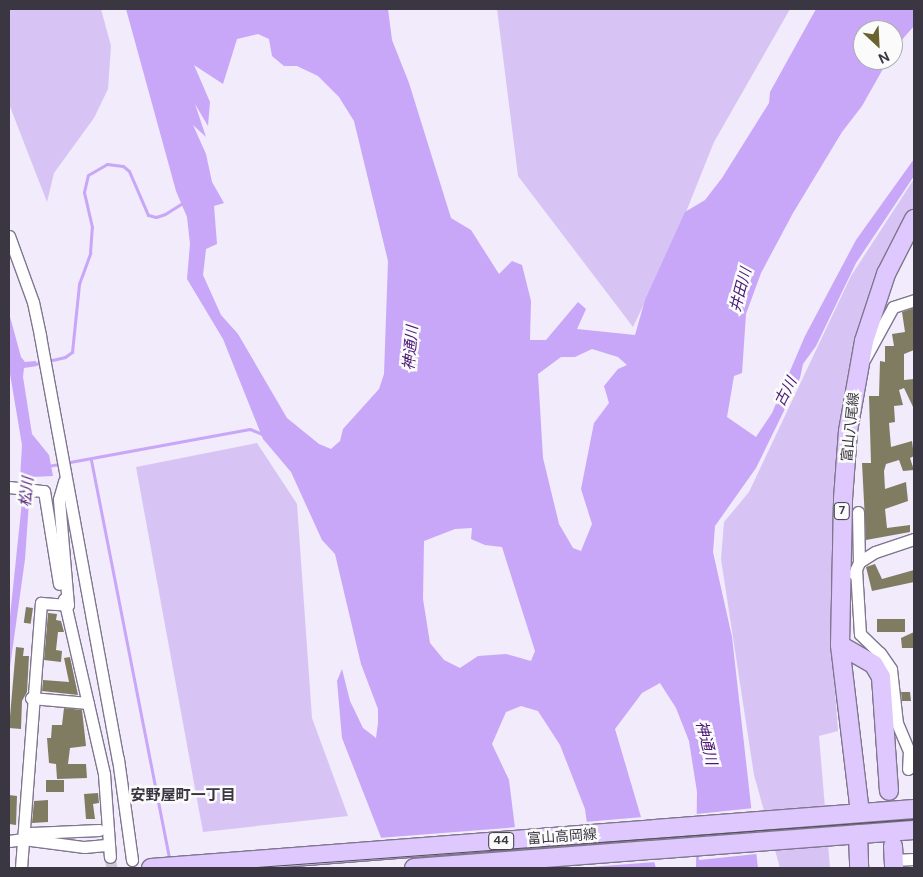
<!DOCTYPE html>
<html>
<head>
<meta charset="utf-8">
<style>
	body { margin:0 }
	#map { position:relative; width:923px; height:877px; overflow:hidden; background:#f1ebfb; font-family:"DM Sans","Noto Sans JP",sans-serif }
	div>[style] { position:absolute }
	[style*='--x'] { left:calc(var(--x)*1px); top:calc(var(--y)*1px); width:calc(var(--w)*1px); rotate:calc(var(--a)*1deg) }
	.green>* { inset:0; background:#d7c4f5 }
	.water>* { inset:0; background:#c8a6f8 }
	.pier>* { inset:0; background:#f1ebfb; transform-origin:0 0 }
	.stream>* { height:3px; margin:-1.5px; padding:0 1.5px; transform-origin:1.5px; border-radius:1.5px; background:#c8a6f8 }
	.building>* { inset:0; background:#7f7c62; transform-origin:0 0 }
	.minor-tunnel>* { height:11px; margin-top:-5.5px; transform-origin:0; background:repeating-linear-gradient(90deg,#cdc7d6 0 11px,transparent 0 16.5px) }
	.roads { filter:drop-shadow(1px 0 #7f768e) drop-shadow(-1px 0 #7f768e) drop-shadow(0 1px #7f768e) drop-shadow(0 -1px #7f768e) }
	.minor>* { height:11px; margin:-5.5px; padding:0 5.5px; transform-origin:5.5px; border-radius:5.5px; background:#fff }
	.primary>* { height:18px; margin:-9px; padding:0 9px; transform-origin:9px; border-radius:9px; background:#dfc8fe }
	.tram>* { height:1px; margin:-0.5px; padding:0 0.5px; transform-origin:0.5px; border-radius:0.5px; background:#514d59 }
	span { translate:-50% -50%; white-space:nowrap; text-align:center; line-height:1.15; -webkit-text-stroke:5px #fbfbfb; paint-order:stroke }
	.shield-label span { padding:1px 4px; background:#fbfbfb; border:1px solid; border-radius:4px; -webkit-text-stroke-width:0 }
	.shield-label { font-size:12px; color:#3b3742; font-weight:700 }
	.street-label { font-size:14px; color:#3b3742 }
	.water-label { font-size:15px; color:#481674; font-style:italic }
	.neighbourhood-label { font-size:15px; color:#3b3742; font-weight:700 }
	.frame { position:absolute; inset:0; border:10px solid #3b3742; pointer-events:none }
	.north { position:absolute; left:853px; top:20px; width:50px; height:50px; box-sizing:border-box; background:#fbfbfb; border:1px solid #aeadb1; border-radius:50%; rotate:155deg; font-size:14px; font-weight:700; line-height:20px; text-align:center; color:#3b3742 }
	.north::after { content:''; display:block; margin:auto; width:18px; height:22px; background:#6a6330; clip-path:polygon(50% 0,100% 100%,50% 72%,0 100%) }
</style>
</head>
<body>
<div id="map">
	<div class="green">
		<div style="clip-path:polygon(9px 9px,101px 9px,111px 46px,108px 89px,94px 118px,54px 173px,47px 202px,9px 104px)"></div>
		<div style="clip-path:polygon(497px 9px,790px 9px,714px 142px,676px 237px,633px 327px,518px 176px)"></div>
		<div style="clip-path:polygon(914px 179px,914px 207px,872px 293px,837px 515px,834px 675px,838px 731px,819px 736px,830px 868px,780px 868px,754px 775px,721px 559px,724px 522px,749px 492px,851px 276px)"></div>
		<div style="clip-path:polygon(257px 443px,297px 504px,312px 718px,348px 816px,203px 832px,136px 467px)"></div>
	</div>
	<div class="water">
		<div style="clip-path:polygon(evenodd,126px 9px,388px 9px,392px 40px,409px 83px,451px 218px,471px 230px,499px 274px,512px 261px,522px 265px,531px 301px,530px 340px,546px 340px,578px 302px,586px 309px,577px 329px,635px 335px,645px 300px,685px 212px,705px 200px,722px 178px,769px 103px,770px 92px,816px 9px,914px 9px,914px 26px,893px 50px,893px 30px,863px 30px,863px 60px,888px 60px,862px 106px,842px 132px,793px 213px,761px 273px,746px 314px,742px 373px,734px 376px,727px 417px,756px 437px,772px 413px,805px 336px,856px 240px,914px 159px,914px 176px,856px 263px,816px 346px,803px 364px,800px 378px,756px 468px,715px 526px,713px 552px,732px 637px,758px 868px,696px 868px,697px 792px,689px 741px,676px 708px,660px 683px,642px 693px,615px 729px,656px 868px,593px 868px,585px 809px,560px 745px,538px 711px,521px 706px,506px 712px,492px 744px,509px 780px,520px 868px,382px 840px,342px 738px,337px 681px,342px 669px,350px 701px,363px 728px,376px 738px,378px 723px,378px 709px,361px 664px,335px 554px,322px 540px,291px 472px,263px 439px,223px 339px,187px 279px,190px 244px,187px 217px,176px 191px,126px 9px,258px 34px,269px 39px,272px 56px,284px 66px,297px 66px,318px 76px,339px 97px,354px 121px,388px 261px,384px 374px,379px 389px,343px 429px,340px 441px,331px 449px,319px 444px,287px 418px,238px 334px,221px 315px,203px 275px,206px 249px,217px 244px,214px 206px,224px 203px,212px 182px,206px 154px,193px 125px,206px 137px,195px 104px,208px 126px,210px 102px,194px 65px,223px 84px,237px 39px,258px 34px,126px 9px,592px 349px,618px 357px,627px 365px,618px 369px,604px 386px,609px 403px,594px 423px,581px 489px,592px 524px,581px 551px,573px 548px,559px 524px,543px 458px,538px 374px,561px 357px,575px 357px,592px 349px,126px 9px,472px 528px,471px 539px,485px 545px,502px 547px,535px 651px,531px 661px,506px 654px,478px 656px,460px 668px,444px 660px,430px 643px,423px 599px,424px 541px,455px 529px,472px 528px)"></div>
		<div style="clip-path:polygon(9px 313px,21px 357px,25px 362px,36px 361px,37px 366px,24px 368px,23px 377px,32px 434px,49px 455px,53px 476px,31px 477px,30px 482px,20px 479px,22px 445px,9px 368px)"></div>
		<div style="clip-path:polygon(23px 492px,28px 492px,29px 502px,25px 559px,9px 674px,9px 626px)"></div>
	</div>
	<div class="pier">
		<div style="left:754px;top:808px;width:46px;height:60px;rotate:84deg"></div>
		<div style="clip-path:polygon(643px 817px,656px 862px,590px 867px,584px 822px)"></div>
		<div style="clip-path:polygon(518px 827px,523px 868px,391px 868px,378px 838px)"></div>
	</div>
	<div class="stream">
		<div style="--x:35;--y:364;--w:31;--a:-13"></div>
		<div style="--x:65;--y:357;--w:9;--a:-36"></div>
		<div style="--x:72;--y:352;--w:68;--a:-84.1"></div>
		<div style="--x:79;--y:284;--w:33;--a:-70"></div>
		<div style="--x:90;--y:253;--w:26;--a:-86"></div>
		<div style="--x:92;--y:227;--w:36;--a:-103"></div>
		<div style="--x:84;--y:192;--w:17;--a:-77"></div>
		<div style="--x:88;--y:175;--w:22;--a:-30"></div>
		<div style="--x:107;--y:164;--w:16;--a:7"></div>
		<div style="--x:123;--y:166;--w:8;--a:40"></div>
		<div style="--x:129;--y:171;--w:48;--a:66.6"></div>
		<div style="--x:148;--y:215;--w:8;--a:14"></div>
		<div style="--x:156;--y:217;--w:9;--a:-18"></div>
		<div style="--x:165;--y:214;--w:22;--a:-32"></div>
		<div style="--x:91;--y:460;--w:410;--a:78.9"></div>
		<div style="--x:48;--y:466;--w:205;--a:-10.4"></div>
		<div style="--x:250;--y:429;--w:15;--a:23"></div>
	</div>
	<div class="building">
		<div style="clip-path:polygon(914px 308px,914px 350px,904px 354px,904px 380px,914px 379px,914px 409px,904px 388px,899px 390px,903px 405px,894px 406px,895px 422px,889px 423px,891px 447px,912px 441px,914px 456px,910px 458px,914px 470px,903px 471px,899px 460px,886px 464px,884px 471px,885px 489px,906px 482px,908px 501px,885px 509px,887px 528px,910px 525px,910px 532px,866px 540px,862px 463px,871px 463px,869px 396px,879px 396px,880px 361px,885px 362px,885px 346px,894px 346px,892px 334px,905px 332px,902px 312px)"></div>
		<div style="clip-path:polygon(875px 564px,882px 579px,914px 570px,914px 582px,872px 591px,866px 567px)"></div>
		<div style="left:26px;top:607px;width:7px;height:16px;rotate:8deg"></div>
		<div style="clip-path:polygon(48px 613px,57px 614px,56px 620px,61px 621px,64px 632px,58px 632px,56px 650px,62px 651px,61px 662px,44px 660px)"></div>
		<div style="left:905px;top:619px;width:13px;height:28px;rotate:90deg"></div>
		<div style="clip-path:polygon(914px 632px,914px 648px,902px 648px,901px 638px)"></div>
		<div style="clip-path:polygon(16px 647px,24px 648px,23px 656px,29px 656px,27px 692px,22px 701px,21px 729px,9px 728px)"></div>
		<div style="clip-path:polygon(70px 657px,78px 695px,42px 691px,43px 680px,69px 682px,64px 658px)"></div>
		<div style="clip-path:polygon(901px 692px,910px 692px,911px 701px,902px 701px)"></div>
		<div style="clip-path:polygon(64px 708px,82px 710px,86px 746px,70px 748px,68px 764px,86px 764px,87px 778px,57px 779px,56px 764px,49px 763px,47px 738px,51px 738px,52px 725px,62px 725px)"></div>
		<div style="left:64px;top:780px;width:12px;height:18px;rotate:90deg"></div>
		<div style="clip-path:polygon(98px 793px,99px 803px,93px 804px,95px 819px,86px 819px,84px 794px)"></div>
		<div style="clip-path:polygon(9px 795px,17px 796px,16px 825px,9px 824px)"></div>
		<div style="clip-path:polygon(48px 800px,48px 822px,32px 823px,34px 801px)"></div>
	</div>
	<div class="minor-tunnel">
		<div style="--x:110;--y:857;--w:11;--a:80"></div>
	</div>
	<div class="roads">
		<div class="minor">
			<div style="--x:9;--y:236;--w:70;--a:70"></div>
			<div style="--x:33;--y:302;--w:35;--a:78"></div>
			<div style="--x:40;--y:336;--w:430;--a:79.6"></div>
			<div style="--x:118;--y:759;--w:102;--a:82.1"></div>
			<div style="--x:865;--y:358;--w:58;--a:-61.2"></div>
			<div style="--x:893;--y:307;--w:22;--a:-18"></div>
			<div style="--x:9;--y:487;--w:35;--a:7"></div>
			<div style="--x:44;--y:491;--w:94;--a:80.8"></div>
			<div style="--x:858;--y:512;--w:50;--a:88.9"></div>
			<div style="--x:856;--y:569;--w:65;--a:86.5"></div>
			<div style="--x:860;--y:634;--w:28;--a:44"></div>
			<div style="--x:880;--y:653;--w:19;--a:55"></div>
			<div style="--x:891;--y:669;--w:54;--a:83.7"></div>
			<div style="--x:897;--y:723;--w:30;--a:67"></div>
			<div style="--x:909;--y:751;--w:18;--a:93"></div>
			<div style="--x:854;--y:574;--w:13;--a:-67"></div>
			<div style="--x:859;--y:562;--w:19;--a:-32"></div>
			<div style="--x:875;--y:552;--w:41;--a:-18.4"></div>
			<div style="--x:64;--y:599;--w:180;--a:77.1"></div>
			<div style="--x:104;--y:774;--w:83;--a:85.9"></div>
			<div style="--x:31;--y:698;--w:57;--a:5"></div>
			<div style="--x:23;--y:839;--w:11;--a:-34"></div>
			<div style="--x:32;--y:833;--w:67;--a:-2.6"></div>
			<div style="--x:9;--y:841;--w:14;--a:-8"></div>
			<div style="--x:23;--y:839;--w:62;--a:7.5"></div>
			<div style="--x:84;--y:847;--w:25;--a:-5"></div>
			<div style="--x:894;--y:860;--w:20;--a:-3"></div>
			<div style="--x:21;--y:868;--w:266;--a:-85.7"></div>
			<div style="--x:41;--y:603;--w:27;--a:4"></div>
			<div style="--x:68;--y:605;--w:106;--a:-94.9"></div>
			<div style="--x:59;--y:499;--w:19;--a:-74"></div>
		</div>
		<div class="primary">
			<div style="--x:840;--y:645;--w:39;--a:30"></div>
			<div style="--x:874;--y:665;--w:14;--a:60"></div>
			<div style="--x:881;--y:677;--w:114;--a:86"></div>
			<div style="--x:860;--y:813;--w:169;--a:-96.8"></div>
			<div style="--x:840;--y:645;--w:146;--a:-88.8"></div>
			<div style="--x:843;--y:499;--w:68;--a:-85.8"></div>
			<div style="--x:848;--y:431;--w:91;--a:-79.9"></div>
			<div style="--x:864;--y:341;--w:71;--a:-71.8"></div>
			<div style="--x:886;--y:274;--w:62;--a:-63"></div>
			<div style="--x:858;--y:834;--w:34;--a:88"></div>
			<div style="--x:893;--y:846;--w:22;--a:87"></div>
			<div style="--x:151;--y:868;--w:765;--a:-4.42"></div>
			<div style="--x:414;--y:868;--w:501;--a:-4.35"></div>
		</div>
	</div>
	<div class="tram">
		<div style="--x:243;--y:868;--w:673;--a:-4.18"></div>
	</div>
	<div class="shield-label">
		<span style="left:842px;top:511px">7</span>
		<span style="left:501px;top:841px">44</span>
	</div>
	<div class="street-label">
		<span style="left:850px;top:427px;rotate:-84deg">富山八尾線</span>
		<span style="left:562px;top:836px;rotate:-4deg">富山高岡線</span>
	</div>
	<div class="water-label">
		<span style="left:741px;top:290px;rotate:-75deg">井田川</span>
		<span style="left:411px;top:348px;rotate:-85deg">神通川</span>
		<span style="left:786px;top:392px;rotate:-63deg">古川</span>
		<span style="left:27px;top:492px;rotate:-84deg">松川</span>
		<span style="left:706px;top:743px;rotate:76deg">神通川</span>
	</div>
	<div class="neighbourhood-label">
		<span style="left:183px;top:796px">安野屋町一丁目</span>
	</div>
	<div class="frame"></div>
	<div class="north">N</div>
</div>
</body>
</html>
